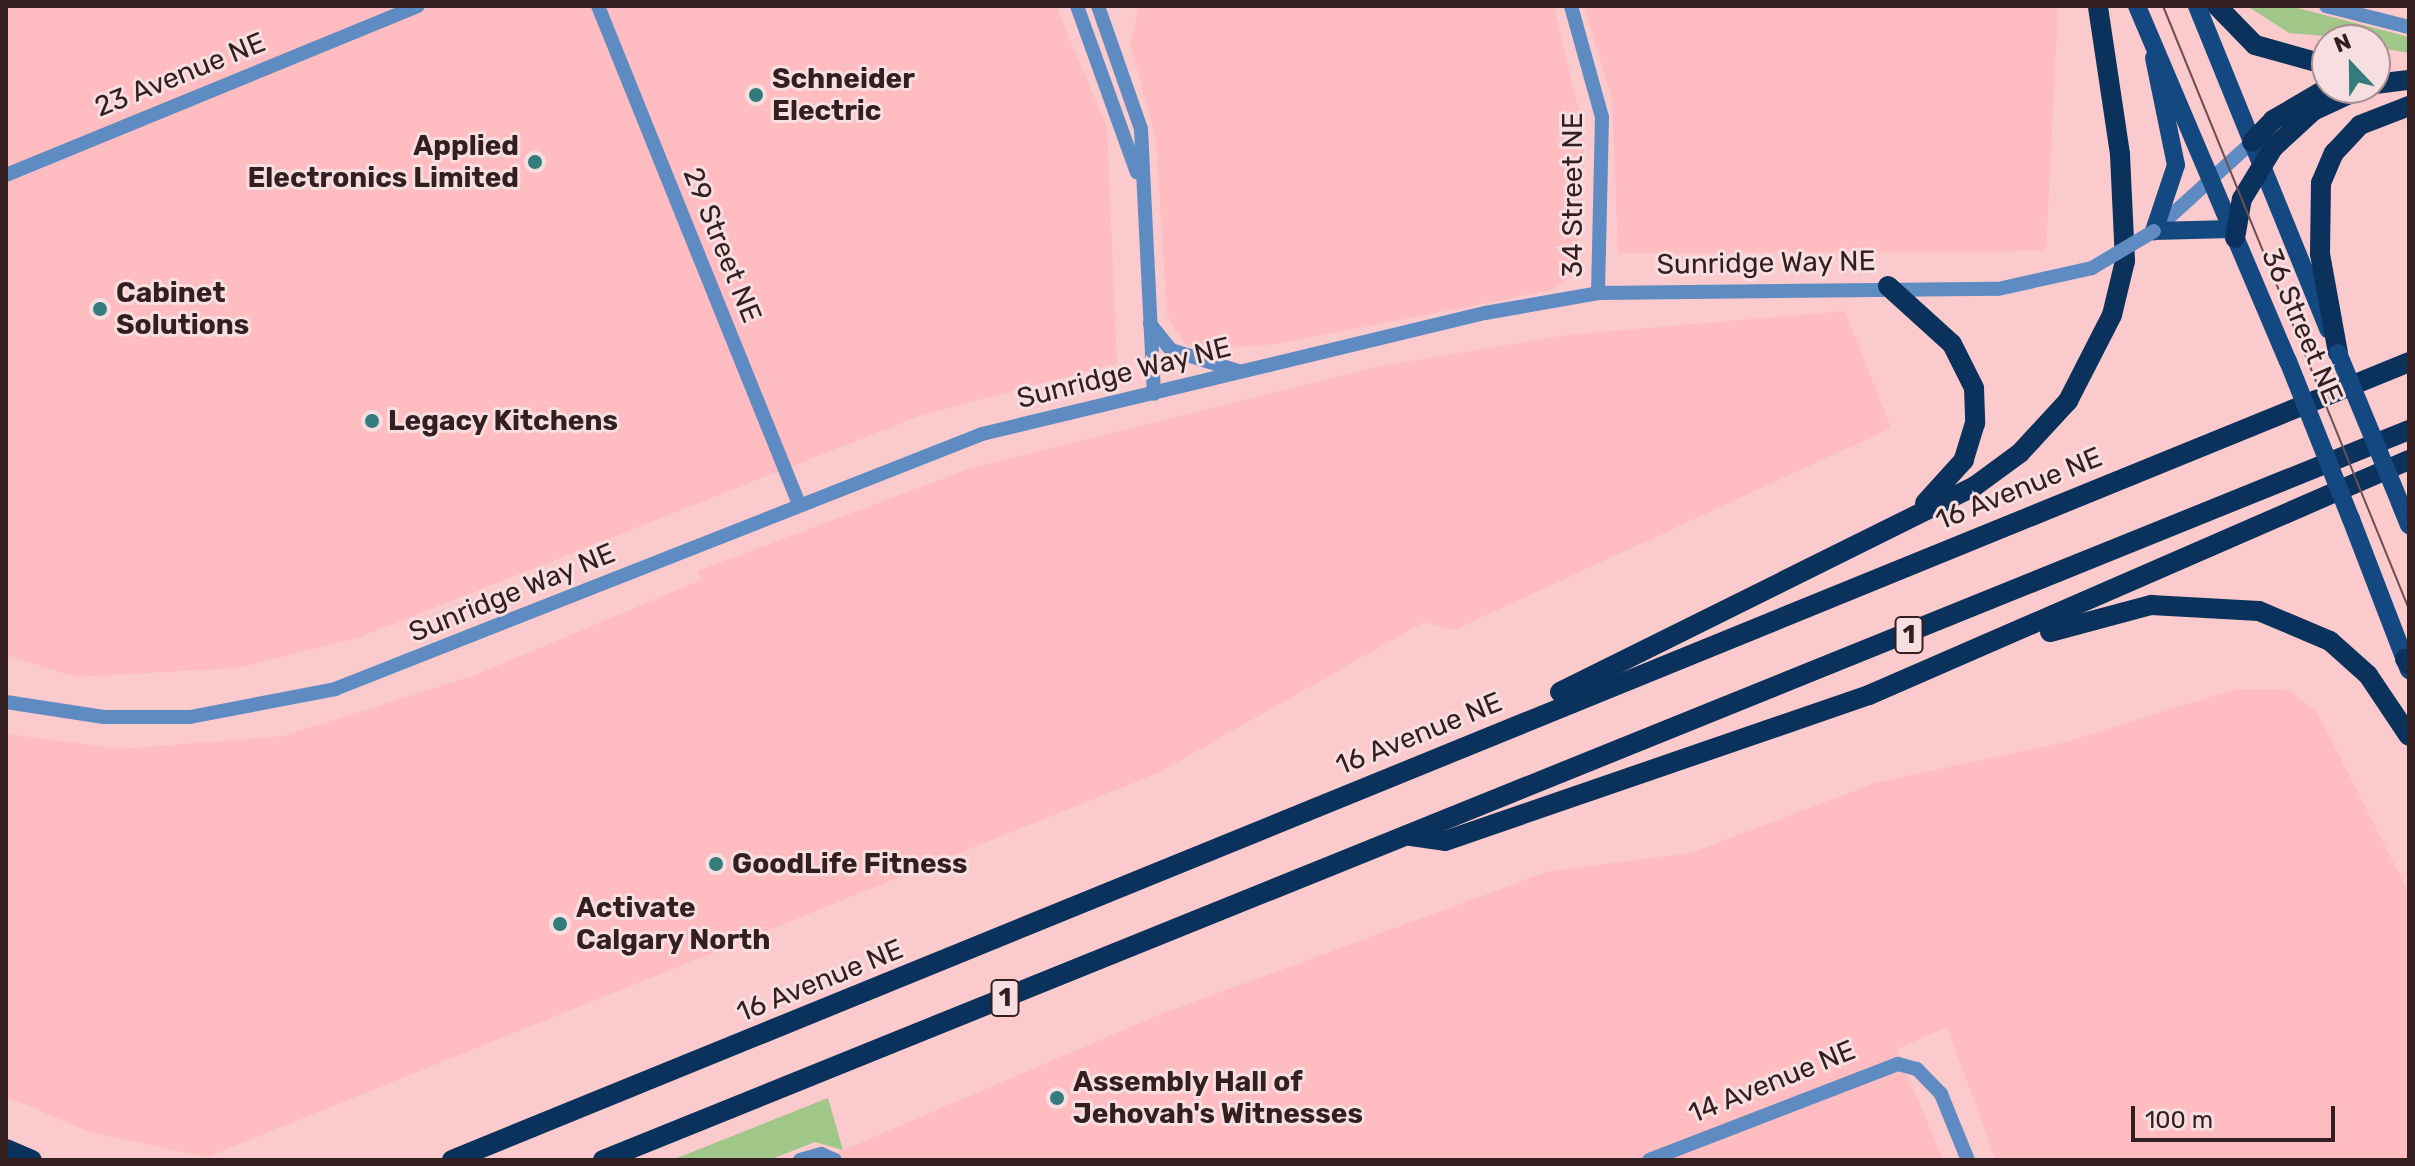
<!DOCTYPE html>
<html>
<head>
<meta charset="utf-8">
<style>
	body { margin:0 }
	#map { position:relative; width:2415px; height:1166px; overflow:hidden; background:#facacd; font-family:Rubik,sans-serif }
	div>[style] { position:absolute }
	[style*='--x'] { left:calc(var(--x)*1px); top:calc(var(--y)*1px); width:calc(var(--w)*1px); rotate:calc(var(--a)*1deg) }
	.built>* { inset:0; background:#ffbcc1 }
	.green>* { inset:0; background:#a0c688 }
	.minor>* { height:14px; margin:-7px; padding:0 7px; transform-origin:7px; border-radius:7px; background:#5e8bc2 }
	.major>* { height:18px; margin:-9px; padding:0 9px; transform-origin:9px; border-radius:9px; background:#144881 }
	.highway>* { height:20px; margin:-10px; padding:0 10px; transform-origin:10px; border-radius:10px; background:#0b325c }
	.tram>* { height:2px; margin:-1px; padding:0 1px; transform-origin:1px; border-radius:1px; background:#6c4f51 }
	.minor-bridge>* { height:14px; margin:-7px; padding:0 7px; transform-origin:7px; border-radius:7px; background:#5e8bc2 }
	.major-bridge>* { height:18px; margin:-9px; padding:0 9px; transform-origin:9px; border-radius:9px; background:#144881 }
	.dots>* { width:22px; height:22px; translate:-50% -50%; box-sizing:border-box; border:4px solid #f7dee0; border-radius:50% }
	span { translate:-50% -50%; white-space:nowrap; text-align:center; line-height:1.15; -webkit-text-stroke:6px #f7dee0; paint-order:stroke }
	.shield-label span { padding:2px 6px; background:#f7dee0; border:2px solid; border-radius:6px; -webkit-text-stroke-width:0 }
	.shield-label { font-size:26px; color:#331e20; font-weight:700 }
	.street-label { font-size:28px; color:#331e20 }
	.poi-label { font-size:28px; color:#331e20; font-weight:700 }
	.left { translate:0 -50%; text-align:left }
	.right { translate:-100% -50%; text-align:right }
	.frame { position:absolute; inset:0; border:8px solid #331e20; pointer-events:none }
	.north { position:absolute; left:2311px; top:24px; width:80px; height:80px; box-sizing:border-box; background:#f7dee0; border:2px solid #a99193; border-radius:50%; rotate:338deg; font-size:22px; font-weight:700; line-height:32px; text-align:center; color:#331e20 }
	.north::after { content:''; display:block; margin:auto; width:28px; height:36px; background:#347c7b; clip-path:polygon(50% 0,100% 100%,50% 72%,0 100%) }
	.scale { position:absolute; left:2131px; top:1106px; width:204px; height:36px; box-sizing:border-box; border:4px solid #331e20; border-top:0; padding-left:10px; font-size:24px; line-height:28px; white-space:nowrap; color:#331e20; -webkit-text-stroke:6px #f7dee0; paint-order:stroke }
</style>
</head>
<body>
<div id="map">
	<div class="built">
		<div style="clip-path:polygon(6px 6px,1056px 6px,1107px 127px,1117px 363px,919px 416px,360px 637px,238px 668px,76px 677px,6px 655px)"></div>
		<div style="clip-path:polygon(1139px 6px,1554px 6px,1585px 137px,1575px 273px,1551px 290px,1278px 344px,1199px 350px,1183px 342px,1167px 315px,1156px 139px,1130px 44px)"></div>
		<div style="clip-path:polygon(1584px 6px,2058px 6px,2046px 251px,1618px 253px,1612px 99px)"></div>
		<div style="clip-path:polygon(1845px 311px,1891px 428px,1454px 630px,1424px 622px,1160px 772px,207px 1157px,89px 1132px,6px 1096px,6px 734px,122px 749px,283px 736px,473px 676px,701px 580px,698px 571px,971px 468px,1376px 367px,1567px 335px)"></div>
		<div style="clip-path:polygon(2236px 689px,2286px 689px,2316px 710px,2409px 893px,2409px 1160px,1996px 1160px,1947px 1027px,1897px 1049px,1943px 1160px,800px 1160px,830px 1156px,1161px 1014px,1550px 871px,1691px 853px,1875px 783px,2066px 742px)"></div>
	</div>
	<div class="green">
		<div style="clip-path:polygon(2247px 6px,2290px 6px,2409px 37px,2409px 53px,2375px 47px,2375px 40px,2289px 33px)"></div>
		<div style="clip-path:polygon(828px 1098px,843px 1150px,815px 1142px,769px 1160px,672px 1160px)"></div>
	</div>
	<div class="minor">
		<div style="--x:598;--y:6;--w:537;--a:68.02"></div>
		<div style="--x:1077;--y:6;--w:177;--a:70.2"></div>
		<div style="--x:1098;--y:6;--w:130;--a:70.7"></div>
		<div style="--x:1141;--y:129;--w:265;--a:87.2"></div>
		<div style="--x:1571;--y:6;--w:115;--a:74.4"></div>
		<div style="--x:1602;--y:117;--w:176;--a:91.3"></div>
		<div style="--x:2326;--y:6;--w:86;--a:14.2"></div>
		<div style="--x:6;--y:175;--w:445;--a:-22.3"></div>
		<div style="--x:2154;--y:231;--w:132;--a:-42.2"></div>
		<div style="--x:1150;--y:324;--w:33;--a:51"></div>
		<div style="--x:1171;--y:350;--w:70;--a:17.4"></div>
		<div style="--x:6;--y:702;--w:99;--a:8.7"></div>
		<div style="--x:104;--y:717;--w:86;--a:0"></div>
		<div style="--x:190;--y:717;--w:148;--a:-10.9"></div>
		<div style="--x:335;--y:689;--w:695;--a:-21.51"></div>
		<div style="--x:982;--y:434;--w:517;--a:-13.53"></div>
		<div style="--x:1485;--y:313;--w:115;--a:-10"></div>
		<div style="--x:1598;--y:293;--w:400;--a:-0.6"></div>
		<div style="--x:1998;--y:289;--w:96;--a:-12.6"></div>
		<div style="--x:800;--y:1160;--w:22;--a:-16"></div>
		<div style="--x:821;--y:1154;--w:15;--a:23"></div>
		<div style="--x:1649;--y:1160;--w:267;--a:-21.1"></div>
		<div style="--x:1898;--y:1064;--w:20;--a:15"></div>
		<div style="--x:1917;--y:1069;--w:35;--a:46"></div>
		<div style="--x:1941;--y:1094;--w:71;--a:67.8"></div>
	</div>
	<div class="major">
		<div style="--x:2137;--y:6;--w:386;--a:67"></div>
		<div style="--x:2197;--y:6;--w:349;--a:67.9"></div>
		<div style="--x:2154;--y:58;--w:109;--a:78.4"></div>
		<div style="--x:2176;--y:165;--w:70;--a:108.4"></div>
		<div style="--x:2154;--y:231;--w:77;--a:-1.5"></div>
		<div style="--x:2400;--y:503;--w:24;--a:68"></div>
		<div style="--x:2351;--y:519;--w:162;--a:69"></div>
	</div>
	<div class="highway">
		<div style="--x:2217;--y:6;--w:54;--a:45.7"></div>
		<div style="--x:2255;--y:45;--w:75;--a:15.5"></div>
		<div style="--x:2375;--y:84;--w:34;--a:-7"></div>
		<div style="--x:2252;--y:142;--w:30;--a:-46"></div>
		<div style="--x:2273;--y:120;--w:61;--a:-30.3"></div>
		<div style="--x:2235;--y:238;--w:40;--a:-80"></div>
		<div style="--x:2242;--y:199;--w:60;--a:-58.7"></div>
		<div style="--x:2273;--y:148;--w:54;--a:-42.8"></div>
		<div style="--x:2313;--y:111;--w:54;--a:-25.1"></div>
		<div style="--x:1888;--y:286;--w:86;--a:42.2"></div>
		<div style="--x:1952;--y:344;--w:49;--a:63.4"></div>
		<div style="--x:1974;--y:388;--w:35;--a:88"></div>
		<div style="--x:1975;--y:423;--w:39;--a:107"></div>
		<div style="--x:1964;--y:460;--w:58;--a:132.2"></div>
		<div style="--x:2338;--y:353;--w:101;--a:-100.3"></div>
		<div style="--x:2320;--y:254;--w:71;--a:-89.2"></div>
		<div style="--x:2321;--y:183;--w:33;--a:-67"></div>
		<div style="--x:2334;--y:153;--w:38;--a:-47"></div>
		<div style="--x:2360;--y:125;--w:53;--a:-21.2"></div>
		<div style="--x:2050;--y:632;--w:105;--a:-15"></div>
		<div style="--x:2151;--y:605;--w:108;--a:3.2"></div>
		<div style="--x:2259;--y:611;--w:77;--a:22.9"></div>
		<div style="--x:2330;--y:641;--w:51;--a:41.8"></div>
		<div style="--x:2368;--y:675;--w:73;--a:56.1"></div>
		<div style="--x:2405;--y:659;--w:7;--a:56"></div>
		<div style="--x:1560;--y:692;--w:463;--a:-26.4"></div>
		<div style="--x:1975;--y:486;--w:56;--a:-36.3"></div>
		<div style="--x:2020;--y:453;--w:71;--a:-47.3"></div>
		<div style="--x:2068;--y:401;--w:97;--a:-62.9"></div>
		<div style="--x:2112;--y:315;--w:56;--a:-76.5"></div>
		<div style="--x:2125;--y:261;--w:107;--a:-92.7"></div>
		<div style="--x:2120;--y:154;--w:150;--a:-98.5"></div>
		<div style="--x:1411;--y:836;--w:34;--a:8"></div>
		<div style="--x:1445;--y:841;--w:448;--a:-19"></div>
		<div style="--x:1869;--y:695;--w:589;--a:-23.52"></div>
		<div style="--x:6;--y:1149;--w:28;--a:23"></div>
		<div style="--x:452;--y:1160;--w:2113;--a:-22.18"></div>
		<div style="--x:603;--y:1160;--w:1948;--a:-22.01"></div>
	</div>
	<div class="tram">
		<div style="--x:2163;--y:6;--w:651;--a:67.81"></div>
	</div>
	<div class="minor-bridge">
		<div style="--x:2092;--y:268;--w:72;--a:-30.8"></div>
	</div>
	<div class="major-bridge">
		<div style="--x:2338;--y:353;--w:162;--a:67.5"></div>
		<div style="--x:2288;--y:361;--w:170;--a:68.3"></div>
	</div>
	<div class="dots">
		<div style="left:756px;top:95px;background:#347c7b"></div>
		<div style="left:535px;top:162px;background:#347c7b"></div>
		<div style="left:100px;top:309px;background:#347c7b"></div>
		<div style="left:372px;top:421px;background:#347c7b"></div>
		<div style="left:716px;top:864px;background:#347c7b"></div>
		<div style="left:560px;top:924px;background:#347c7b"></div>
		<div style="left:1057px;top:1098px;background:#347c7b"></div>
	</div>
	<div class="shield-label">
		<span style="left:1909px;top:635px">1</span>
		<span style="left:1005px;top:998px">1</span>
	</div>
	<div class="street-label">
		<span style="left:180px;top:75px;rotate:-22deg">23 Avenue NE</span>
		<span style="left:1573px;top:195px;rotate:-90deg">34 Street NE</span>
		<span style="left:722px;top:245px;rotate:68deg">29 Street NE</span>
		<span style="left:1766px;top:263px;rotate:-1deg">Sunridge Way NE</span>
		<span style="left:2302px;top:326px;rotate:67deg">36 Street NE</span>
		<span style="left:1124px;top:373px;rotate:-14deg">Sunridge Way NE</span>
		<span style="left:2019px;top:489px;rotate:-22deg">16 Avenue NE</span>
		<span style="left:512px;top:593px;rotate:-22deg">Sunridge Way NE</span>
		<span style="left:1419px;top:734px;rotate:-22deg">16 Avenue NE</span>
		<span style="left:820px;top:981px;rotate:-22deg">16 Avenue NE</span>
		<span style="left:1772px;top:1082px;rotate:-22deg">14 Avenue NE</span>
	</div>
	<div class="poi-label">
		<span class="left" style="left:772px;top:95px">Schneider<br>Electric</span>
		<span class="right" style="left:519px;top:162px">Applied<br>Electronics Limited</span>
		<span class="left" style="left:116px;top:309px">Cabinet<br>Solutions</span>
		<span class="left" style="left:388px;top:421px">Legacy Kitchens</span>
		<span class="left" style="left:732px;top:864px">GoodLife Fitness</span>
		<span class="left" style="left:576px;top:924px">Activate<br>Calgary North</span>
		<span class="left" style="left:1073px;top:1098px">Assembly Hall of<br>Jehovah's Witnesses</span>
	</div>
	<div class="frame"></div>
	<div class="north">N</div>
	<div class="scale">100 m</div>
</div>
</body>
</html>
